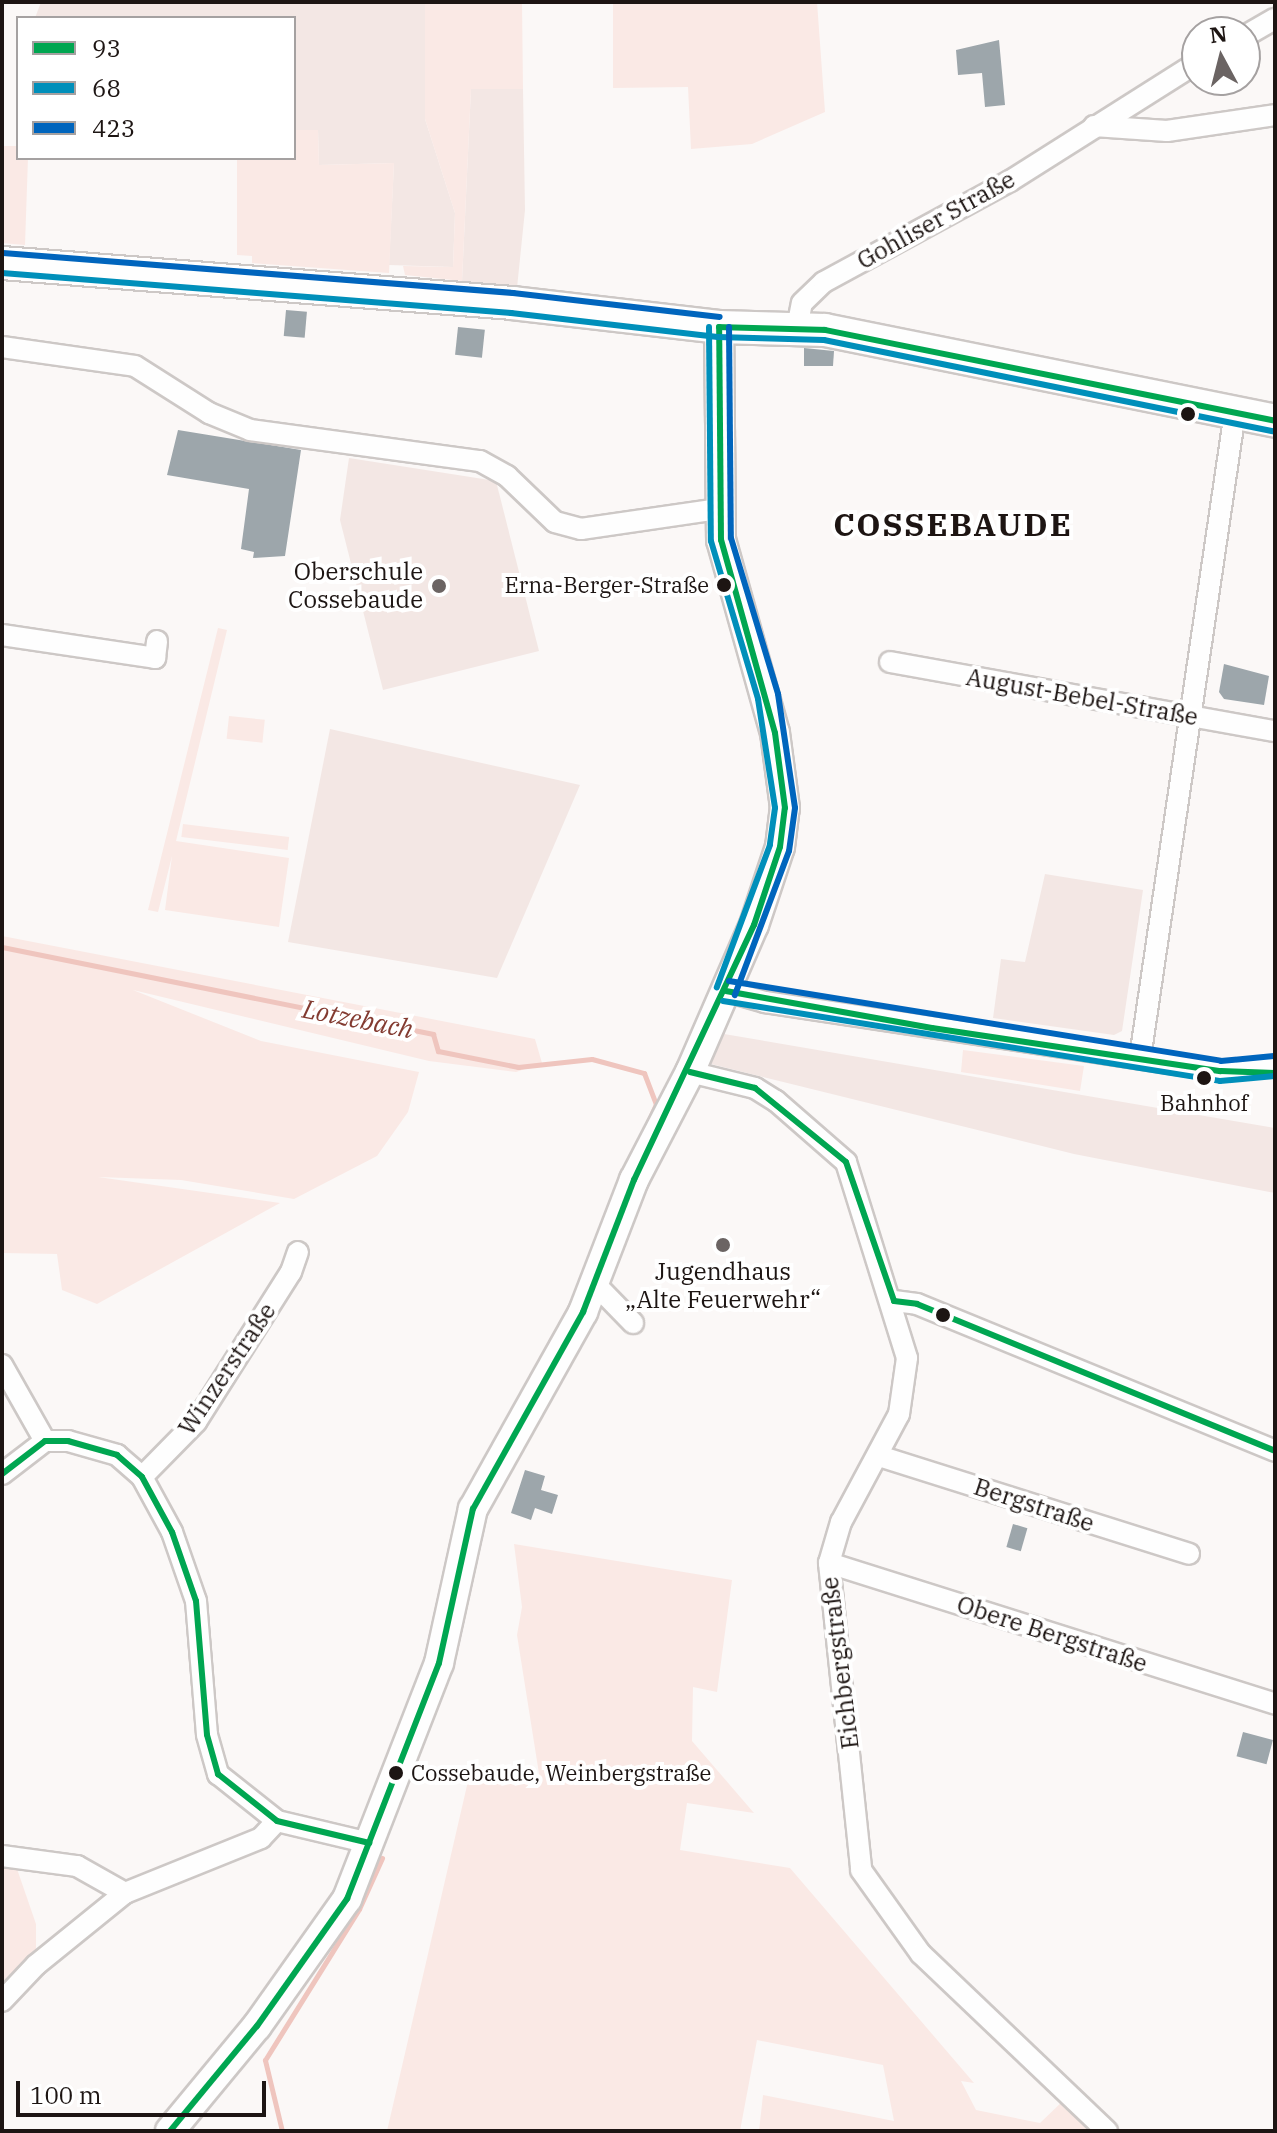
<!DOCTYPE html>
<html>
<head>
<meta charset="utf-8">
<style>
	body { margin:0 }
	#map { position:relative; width:1277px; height:2133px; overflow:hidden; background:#fbf8f7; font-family:"IBM Plex Serif",serif }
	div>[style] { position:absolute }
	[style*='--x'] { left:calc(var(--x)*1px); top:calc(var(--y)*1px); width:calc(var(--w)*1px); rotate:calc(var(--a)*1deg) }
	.built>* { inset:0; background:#f3e7e4 }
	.green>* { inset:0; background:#fae9e5; transform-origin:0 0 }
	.stream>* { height:5px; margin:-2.5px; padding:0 2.5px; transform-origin:2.5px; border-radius:2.5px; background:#efc5be }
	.building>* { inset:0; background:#9da6ab; transform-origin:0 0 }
	.roads { filter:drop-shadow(2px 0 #cdc8c6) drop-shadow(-2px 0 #cdc8c6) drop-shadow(0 2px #cdc8c6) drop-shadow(0 -2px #cdc8c6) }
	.street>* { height:20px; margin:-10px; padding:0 10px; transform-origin:10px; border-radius:10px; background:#fefefe }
	.secondary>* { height:28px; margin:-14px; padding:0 14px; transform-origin:14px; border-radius:14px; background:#fefefe }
	.primary>* { height:32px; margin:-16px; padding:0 16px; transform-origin:16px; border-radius:16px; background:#fefefe }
	.bus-1>* { height:6px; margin:-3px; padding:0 3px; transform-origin:3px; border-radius:3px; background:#00a651 }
	.bus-2>* { height:6px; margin:-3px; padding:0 3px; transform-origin:3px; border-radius:3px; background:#008fba }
	.bus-3>* { height:6px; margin:-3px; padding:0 3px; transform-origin:3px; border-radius:3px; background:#0065bd }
	.dots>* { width:22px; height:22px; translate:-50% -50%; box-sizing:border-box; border:4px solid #fff; border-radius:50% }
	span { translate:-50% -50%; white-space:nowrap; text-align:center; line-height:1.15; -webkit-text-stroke:8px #fff; paint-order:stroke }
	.bus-label { font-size:22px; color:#1d1513 }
	.right { translate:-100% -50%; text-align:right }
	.left { translate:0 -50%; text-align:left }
	.street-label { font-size:24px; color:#1d1513 }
	.poi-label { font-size:24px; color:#1d1513 }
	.water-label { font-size:26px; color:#833b31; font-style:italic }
	.district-label { font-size:32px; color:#1d1513; font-weight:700; letter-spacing:2px }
	.frame { position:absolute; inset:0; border:4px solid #1d1513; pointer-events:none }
	.legend { position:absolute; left:16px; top:16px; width:280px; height:144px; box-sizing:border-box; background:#fff; border:2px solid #a5a1a1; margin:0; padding:10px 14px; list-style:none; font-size:24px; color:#1d1513 }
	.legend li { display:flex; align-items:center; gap:16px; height:40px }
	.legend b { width:40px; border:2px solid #a5a1a1 }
	.north { position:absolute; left:1181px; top:16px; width:80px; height:80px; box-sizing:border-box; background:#fff; border:2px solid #a5a1a1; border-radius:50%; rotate:353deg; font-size:22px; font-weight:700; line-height:32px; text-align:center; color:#1d1513 }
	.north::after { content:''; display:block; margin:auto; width:28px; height:36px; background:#6b6463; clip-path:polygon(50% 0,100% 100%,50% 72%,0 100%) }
	.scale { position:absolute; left:16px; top:2081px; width:250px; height:36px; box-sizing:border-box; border:4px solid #1d1513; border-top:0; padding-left:10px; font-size:24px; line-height:28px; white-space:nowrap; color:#1d1513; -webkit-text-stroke:6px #fff; paint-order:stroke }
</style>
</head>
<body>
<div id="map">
	<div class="built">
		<div style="clip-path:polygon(41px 2px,425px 2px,425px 119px,455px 213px,453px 267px,389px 265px,394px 163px,319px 165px,318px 130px,294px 130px,294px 18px,35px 18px)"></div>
		<div style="clip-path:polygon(471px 89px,523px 89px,525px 210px,517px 288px,462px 281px)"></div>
		<div style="clip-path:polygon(349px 458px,496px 481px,539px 651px,383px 690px,340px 520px)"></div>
		<div style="clip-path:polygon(330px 729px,580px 785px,497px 978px,288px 942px)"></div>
		<div style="clip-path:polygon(1045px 874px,1143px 890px,1122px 1031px,1114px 1035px,993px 1018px,1001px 959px,1025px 962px)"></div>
		<div style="clip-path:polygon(724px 1034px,1275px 1128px,1275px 1193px,1074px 1154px,711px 1064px)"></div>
	</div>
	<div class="green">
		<div style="clip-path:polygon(425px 2px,522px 2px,523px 89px,471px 89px,462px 281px,405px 275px,403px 266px,453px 267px,455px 213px,425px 119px)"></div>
		<div style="clip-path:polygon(613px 2px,817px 2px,825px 112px,752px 144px,691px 149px,688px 87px,613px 88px)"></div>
		<div style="clip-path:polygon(294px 130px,318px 130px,319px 165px,394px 163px,389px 273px,252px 263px,252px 256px,237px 255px,237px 158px,294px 158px)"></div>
		<div style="clip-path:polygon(2px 146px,18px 146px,18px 158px,28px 158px,25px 245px,2px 243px)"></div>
		<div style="clip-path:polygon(218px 628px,227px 630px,176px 841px,289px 858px,279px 927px,165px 910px,172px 856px,158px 912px,148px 910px)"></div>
		<div style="left:229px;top:716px;width:36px;height:23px;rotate:6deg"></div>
		<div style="left:183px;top:824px;width:107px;height:13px;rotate:7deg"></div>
		<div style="clip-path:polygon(2px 936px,535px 1039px,542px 1063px,516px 1072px,429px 1061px,133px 990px,261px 1041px,419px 1072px,408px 1112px,377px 1156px,294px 1199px,181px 1180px,98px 1177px,280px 1203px,97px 1304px,62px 1290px,57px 1254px,2px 1253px)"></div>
		<div style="clip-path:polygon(963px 1050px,1084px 1066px,1080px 1091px,961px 1072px)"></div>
		<div style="clip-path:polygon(514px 1544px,732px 1580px,717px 1692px,693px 1687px,692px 1741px,754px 1813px,687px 1803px,680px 1850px,790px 1868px,974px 2083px,961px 2081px,976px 2110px,1040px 2123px,1065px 2099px,1097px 2131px,759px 2131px,763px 2095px,894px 2121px,883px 2065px,757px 2040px,740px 2131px,387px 2131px,472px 1764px,540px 1780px,517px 1635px,522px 1607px)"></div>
		<div style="clip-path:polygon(2px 1860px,16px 1866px,36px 1924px,36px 1965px,2px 2001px)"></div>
	</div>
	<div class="stream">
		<div style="--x:2;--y:947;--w:440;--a:11.4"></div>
		<div style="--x:433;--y:1034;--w:18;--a:74"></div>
		<div style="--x:438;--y:1051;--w:82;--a:11.3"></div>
		<div style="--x:518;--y:1067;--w:74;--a:-6.2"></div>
		<div style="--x:592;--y:1059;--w:54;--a:15.1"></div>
		<div style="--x:644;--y:1073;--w:33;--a:69"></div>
		<div style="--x:656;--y:1104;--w:143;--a:113.9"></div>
		<div style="--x:460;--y:1505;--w:238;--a:-61.1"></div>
		<div style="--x:282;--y:2131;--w:73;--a:-103.5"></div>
		<div style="--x:265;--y:2060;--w:178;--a:-58.1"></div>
		<div style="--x:359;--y:1909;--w:56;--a:-65.7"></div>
	</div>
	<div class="building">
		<div style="clip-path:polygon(999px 40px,1005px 105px,985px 107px,982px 73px,958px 75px,956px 50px)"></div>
		<div style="left:286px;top:310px;width:21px;height:26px;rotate:5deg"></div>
		<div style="left:458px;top:327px;width:27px;height:28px;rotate:6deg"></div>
		<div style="clip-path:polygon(804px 348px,834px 351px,833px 366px,804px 366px)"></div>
		<div style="clip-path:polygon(178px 430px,301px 450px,285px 556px,253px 558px,254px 552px,241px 549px,249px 489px,167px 475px)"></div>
		<div style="clip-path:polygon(1224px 664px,1269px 676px,1264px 705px,1224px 699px,1219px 692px)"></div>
		<div style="clip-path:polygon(525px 1470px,545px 1476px,541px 1490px,558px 1495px,552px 1514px,535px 1508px,531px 1520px,511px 1513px)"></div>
		<div style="left:1013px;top:1524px;width:15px;height:24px;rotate:16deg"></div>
		<div style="left:1243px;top:1732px;width:31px;height:25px;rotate:15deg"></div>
	</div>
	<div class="roads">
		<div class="street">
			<div style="--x:1245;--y:36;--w:34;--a:-30"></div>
			<div style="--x:1094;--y:126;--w:73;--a:3.9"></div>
			<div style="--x:1167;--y:131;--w:109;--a:-8.4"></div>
			<div style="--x:797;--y:328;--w:25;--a:-79"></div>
			<div style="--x:802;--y:303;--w:30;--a:-44"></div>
			<div style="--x:824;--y:282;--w:212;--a:-28.5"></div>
			<div style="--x:1010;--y:181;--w:221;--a:-32.3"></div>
			<div style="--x:2;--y:347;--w:134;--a:8.1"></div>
			<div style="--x:135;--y:366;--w:88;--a:32.4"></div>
			<div style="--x:209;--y:413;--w:44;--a:22.5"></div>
			<div style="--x:250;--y:430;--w:232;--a:7.7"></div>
			<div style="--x:480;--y:461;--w:31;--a:29"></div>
			<div style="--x:507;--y:476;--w:66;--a:43.8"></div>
			<div style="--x:555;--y:522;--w:27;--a:15"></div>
			<div style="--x:581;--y:529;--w:138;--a:-8.3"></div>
			<div style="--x:2;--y:635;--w:155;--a:8.5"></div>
			<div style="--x:155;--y:658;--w:17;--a:-83"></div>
			<div style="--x:890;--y:662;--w:391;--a:10.2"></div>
			<div style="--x:726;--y:991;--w:41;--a:15.8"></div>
			<div style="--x:765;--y:1002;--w:461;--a:8.6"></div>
			<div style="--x:1221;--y:1071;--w:54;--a:-5.3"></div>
			<div style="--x:1140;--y:1058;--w:653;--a:-81.63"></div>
			<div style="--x:690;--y:1072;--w:67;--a:13.8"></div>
			<div style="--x:755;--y:1088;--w:25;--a:32"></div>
			<div style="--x:776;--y:1101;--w:93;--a:41.1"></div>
			<div style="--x:846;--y:1162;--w:205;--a:72.7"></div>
			<div style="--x:907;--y:1358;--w:57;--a:98.1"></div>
			<div style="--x:899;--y:1414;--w:123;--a:118.2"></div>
			<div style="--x:841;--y:1522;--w:43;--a:106.3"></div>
			<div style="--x:829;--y:1563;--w:309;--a:84"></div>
			<div style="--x:861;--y:1870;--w:103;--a:54.5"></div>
			<div style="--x:921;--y:1954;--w:257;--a:43.6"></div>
			<div style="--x:594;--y:1283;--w:56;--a:45.7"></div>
			<div style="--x:894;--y:1301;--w:23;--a:7"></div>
			<div style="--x:917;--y:1304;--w:387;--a:22.3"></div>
			<div style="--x:2;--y:1365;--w:87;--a:60.5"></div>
			<div style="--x:879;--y:1456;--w:325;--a:17.5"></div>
			<div style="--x:2;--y:1474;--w:54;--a:-37.5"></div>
			<div style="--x:45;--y:1441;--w:23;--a:0"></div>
			<div style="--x:68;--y:1441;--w:51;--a:15.9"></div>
			<div style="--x:117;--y:1455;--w:33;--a:41"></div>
			<div style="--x:142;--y:1477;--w:63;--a:61.4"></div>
			<div style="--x:172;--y:1532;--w:73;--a:70.8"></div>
			<div style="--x:196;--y:1601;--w:134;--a:85.3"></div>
			<div style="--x:207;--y:1735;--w:41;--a:74.2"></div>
			<div style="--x:218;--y:1774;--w:75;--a:38.5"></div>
			<div style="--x:277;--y:1821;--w:95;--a:13.4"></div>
			<div style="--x:142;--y:1477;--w:77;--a:-45.5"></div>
			<div style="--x:196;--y:1422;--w:178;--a:-57.7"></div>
			<div style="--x:291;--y:1272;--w:21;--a:-71"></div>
			<div style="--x:829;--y:1563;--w:468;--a:17.5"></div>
			<div style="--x:2;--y:1856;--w:76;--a:7.6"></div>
			<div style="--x:77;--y:1866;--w:55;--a:29.4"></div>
			<div style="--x:2;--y:2001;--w:50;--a:-46.6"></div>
			<div style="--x:36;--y:1965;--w:114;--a:-39"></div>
			<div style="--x:125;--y:1893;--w:147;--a:-22"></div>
			<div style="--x:261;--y:1838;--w:23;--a:-47"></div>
		</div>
		<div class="secondary">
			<div style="--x:170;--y:2131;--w:136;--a:-50.4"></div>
			<div style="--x:257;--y:2026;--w:156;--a:-54.7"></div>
			<div style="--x:347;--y:1899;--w:253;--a:-68.7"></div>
			<div style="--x:439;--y:1663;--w:158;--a:-77.6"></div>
			<div style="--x:473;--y:1509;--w:226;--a:-60.8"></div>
			<div style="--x:583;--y:1312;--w:142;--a:-68.9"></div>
			<div style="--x:634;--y:1180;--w:122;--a:-62.6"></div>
			<div style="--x:690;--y:1072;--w:160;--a:-66.5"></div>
			<div style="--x:754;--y:925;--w:82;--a:-71.6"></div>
			<div style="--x:780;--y:847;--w:39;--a:-83"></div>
			<div style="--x:785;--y:808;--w:76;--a:-97.6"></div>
			<div style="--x:775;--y:733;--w:200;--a:-105.6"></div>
			<div style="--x:721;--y:540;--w:213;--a:-90.5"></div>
		</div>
		<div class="primary">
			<div style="--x:2;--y:263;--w:512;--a:4.48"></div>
			<div style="--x:512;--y:303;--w:208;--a:6.6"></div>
			<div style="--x:719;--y:327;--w:106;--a:1.6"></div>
			<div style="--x:825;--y:330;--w:459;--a:11.4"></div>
		</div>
	</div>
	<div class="bus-1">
		<div style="--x:719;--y:327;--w:106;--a:1.6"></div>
		<div style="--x:825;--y:330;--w:459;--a:11.4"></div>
		<div style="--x:726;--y:991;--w:209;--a:10.2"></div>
		<div style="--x:932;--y:1028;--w:292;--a:8.5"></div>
		<div style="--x:1221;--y:1071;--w:54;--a:2.1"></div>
		<div style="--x:690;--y:1072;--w:67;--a:13.8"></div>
		<div style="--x:755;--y:1088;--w:117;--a:39.1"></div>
		<div style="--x:846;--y:1162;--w:147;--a:70.9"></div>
		<div style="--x:894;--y:1301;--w:23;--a:7"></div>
		<div style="--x:917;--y:1304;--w:387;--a:22.3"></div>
		<div style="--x:2;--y:1474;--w:54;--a:-37.5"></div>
		<div style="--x:45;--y:1441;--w:23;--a:0"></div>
		<div style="--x:68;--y:1441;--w:51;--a:15.9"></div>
		<div style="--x:117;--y:1455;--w:33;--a:41"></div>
		<div style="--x:142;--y:1477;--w:63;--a:61.4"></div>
		<div style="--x:172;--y:1532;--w:73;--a:70.8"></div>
		<div style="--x:196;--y:1601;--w:134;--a:85.3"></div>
		<div style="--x:207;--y:1735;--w:41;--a:74.2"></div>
		<div style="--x:218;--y:1774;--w:75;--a:38.5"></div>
		<div style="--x:277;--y:1821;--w:95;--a:13.4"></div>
		<div style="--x:170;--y:2131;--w:136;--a:-50.4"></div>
		<div style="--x:257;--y:2026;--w:156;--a:-54.7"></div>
		<div style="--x:347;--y:1899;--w:253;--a:-68.7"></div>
		<div style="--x:439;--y:1663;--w:158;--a:-77.6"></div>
		<div style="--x:473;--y:1509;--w:226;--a:-60.8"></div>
		<div style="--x:583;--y:1312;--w:142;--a:-68.9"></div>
		<div style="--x:634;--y:1180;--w:282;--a:-64.8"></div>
		<div style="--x:754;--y:925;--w:82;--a:-71.6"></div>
		<div style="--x:780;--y:847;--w:39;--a:-83"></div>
		<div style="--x:785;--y:808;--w:76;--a:-97.6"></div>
		<div style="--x:775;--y:733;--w:200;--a:-105.6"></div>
		<div style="--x:721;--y:540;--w:213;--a:-90.5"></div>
	</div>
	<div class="bus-2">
		<div style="--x:2;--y:273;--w:511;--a:4.49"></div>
		<div style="--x:511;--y:313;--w:208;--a:6.6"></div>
		<div style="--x:718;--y:337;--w:106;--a:1.6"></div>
		<div style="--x:824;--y:340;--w:458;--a:11.5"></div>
		<div style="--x:709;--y:327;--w:214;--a:89.5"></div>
		<div style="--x:711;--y:541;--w:165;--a:73.4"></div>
		<div style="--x:758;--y:699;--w:110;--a:81.1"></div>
		<div style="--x:775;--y:808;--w:37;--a:98"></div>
		<div style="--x:770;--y:845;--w:152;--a:110.5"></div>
		<div style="--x:723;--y:1001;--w:503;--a:9.14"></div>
		<div style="--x:1220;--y:1081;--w:55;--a:-5.2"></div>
	</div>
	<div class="bus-3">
		<div style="--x:3;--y:253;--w:512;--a:4.48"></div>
		<div style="--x:513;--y:293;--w:208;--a:6.6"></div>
		<div style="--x:729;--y:327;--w:211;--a:89.5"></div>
		<div style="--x:731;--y:538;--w:163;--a:73.2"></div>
		<div style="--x:778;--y:694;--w:115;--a:81.5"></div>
		<div style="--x:795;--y:808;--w:43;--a:97.9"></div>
		<div style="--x:789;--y:851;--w:154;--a:110.6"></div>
		<div style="--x:729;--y:981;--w:498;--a:9.2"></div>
		<div style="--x:1221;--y:1061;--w:53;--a:-5.4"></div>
	</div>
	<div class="dots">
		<div style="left:1188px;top:414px;background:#1d1513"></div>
		<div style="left:724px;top:585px;background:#1d1513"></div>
		<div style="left:439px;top:586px;background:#6b6463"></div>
		<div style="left:1204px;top:1078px;background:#1d1513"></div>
		<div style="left:723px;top:1245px;background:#6b6463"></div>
		<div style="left:943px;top:1315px;background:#1d1513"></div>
		<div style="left:396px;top:1773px;background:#1d1513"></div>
	</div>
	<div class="bus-label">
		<span class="right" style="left:709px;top:585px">Erna-Berger-Straße</span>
		<span style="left:1204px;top:1103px">Bahnhof</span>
		<span class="left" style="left:411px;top:1773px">Cossebaude, Weinbergstraße</span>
	</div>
	<div class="street-label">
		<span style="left:936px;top:220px;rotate:-29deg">Gohliser Straße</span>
		<span style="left:1082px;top:697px;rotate:10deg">August-Bebel-Straße</span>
		<span style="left:227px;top:1369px;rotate:-56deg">Winzerstraße</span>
		<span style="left:1034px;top:1505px;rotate:18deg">Bergstraße</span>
		<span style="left:1052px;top:1634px;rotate:18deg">Obere Bergstraße</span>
		<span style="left:840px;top:1663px;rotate:-97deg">Eichbergstraße</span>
	</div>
	<div class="poi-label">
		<span class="right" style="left:423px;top:586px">Oberschule<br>Cossebaude</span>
		<span style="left:723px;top:1286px">Jugendhaus<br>„Alte Feuerwehr“</span>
	</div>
	<div class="water-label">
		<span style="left:358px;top:1019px;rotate:11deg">Lotzebach</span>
	</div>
	<div class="district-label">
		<span style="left:953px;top:524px">COSSEBAUDE</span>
	</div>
	<div class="frame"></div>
	<ul class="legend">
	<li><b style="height:10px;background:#00a651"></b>93</li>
	<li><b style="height:10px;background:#008fba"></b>68</li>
	<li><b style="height:10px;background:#0065bd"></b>423</li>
	</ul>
	<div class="north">N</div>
	<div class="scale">100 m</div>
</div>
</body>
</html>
